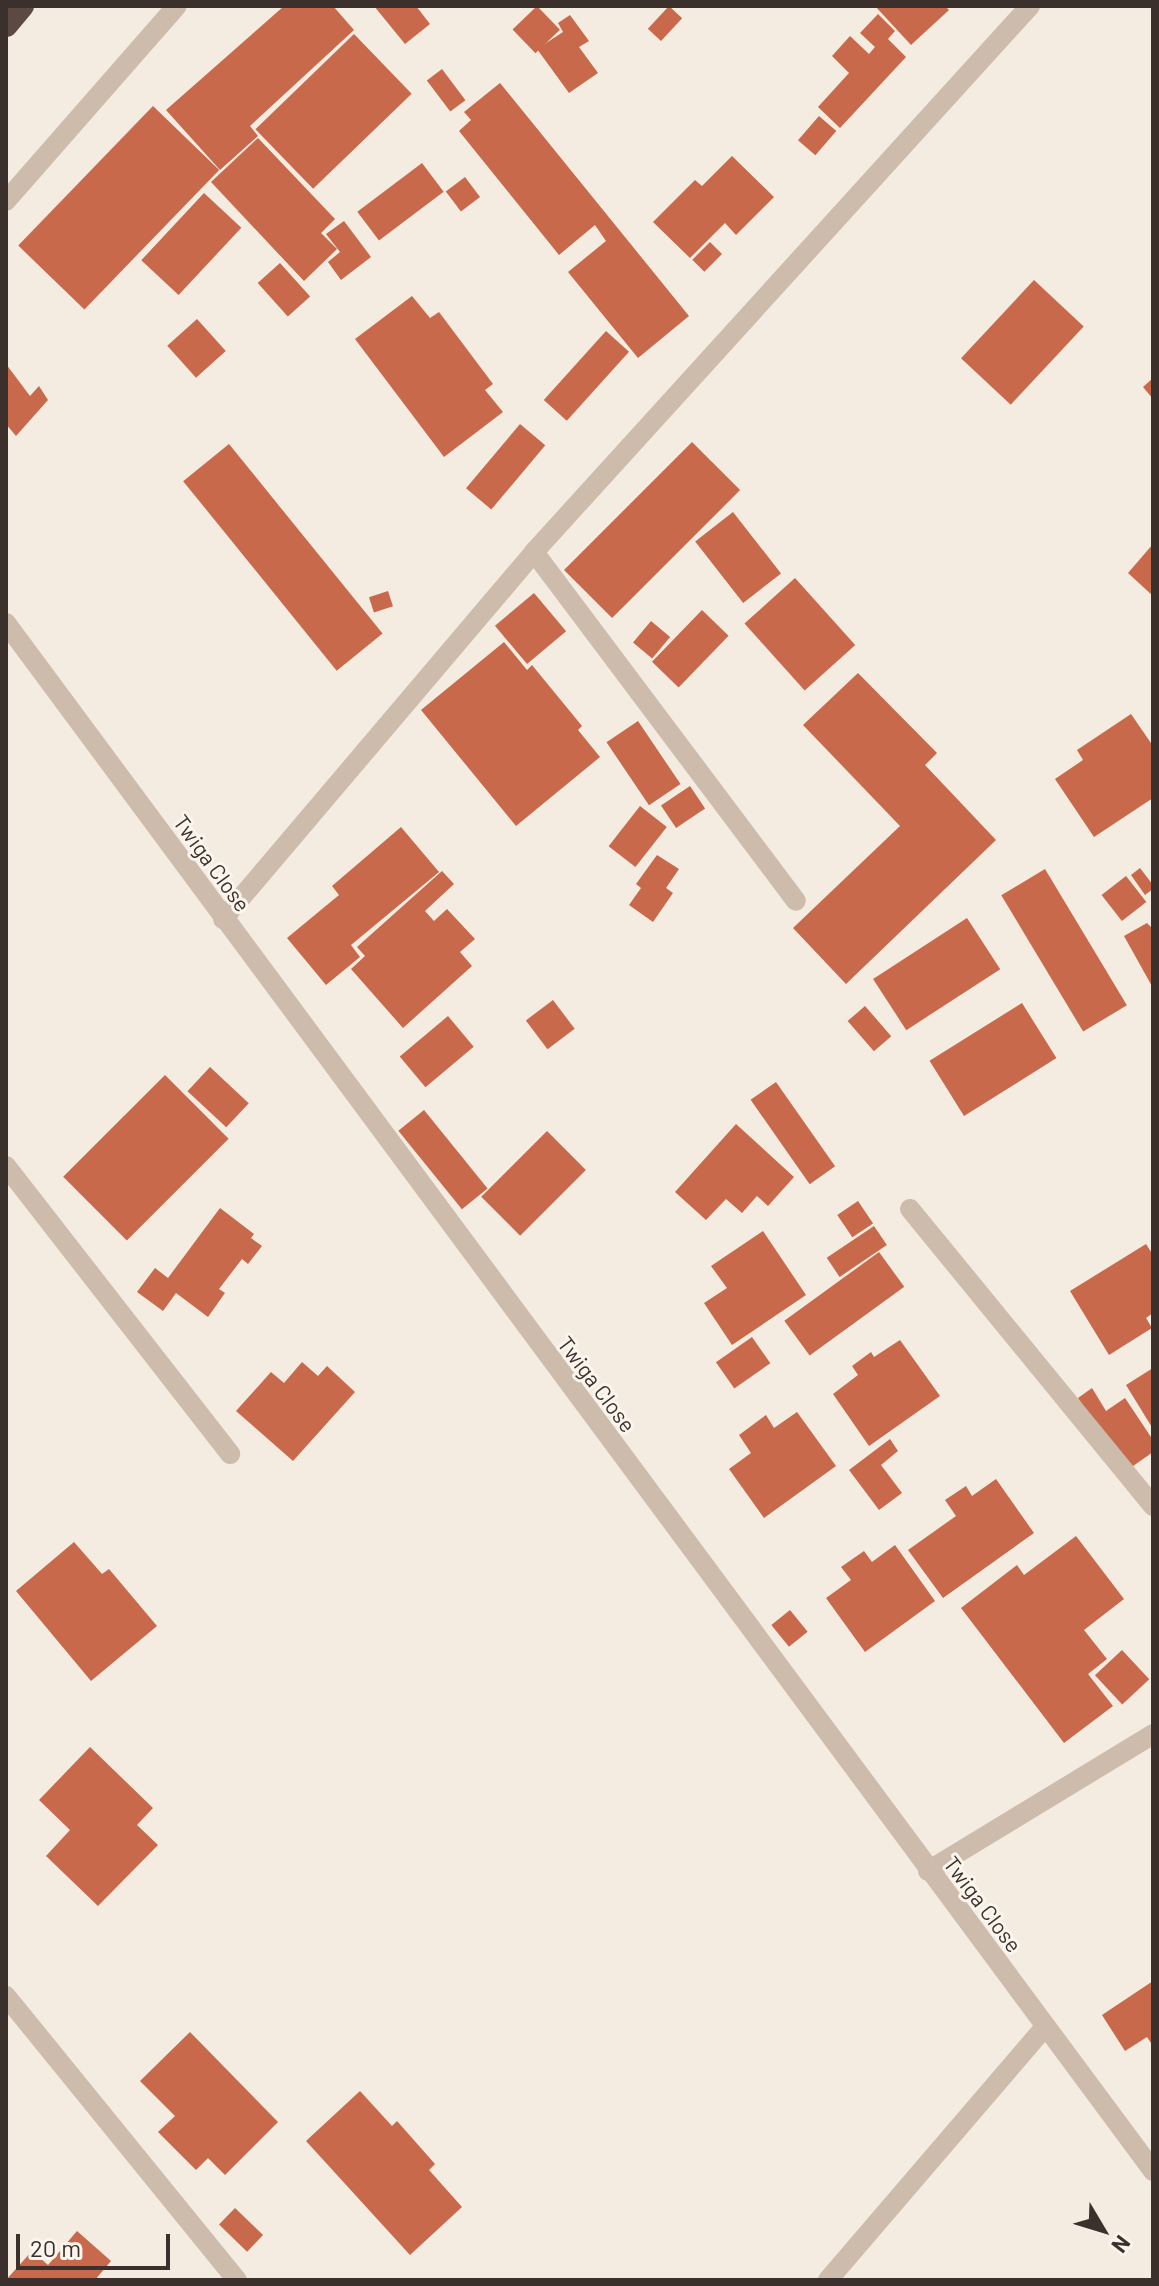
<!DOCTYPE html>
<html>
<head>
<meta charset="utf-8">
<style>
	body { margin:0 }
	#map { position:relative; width:1159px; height:2286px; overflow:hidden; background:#f4ebe1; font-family:Barlow,sans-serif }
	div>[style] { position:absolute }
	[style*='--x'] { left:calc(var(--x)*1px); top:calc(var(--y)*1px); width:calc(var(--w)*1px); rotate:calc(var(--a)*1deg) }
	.building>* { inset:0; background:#c8694b; transform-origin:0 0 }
	.minor>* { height:20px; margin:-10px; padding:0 10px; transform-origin:10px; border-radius:10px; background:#cdbbac }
	.highway>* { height:24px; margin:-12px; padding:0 12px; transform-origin:12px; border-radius:12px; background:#5c4a42 }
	span { translate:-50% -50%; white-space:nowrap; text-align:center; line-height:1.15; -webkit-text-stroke:6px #fbf5ee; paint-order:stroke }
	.street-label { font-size:22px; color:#3b302b }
	.frame { position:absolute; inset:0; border:8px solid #3b302b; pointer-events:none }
	.north { position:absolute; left:1063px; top:2190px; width:80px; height:80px; -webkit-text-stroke:6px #fbf5ee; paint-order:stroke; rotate:128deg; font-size:22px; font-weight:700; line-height:32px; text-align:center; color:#3b302b }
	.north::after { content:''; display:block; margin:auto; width:28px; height:36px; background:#3b302b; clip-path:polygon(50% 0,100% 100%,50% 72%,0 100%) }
	.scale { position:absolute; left:16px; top:2234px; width:154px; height:36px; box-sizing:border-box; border:4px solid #3b302b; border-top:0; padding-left:10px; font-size:24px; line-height:28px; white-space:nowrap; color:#3b302b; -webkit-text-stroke:6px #fbf5ee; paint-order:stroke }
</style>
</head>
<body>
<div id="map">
	<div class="building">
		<div style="clip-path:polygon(284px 6px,333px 6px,354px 30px,250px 126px,258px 136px,220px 170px,166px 110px)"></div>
		<div style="clip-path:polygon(374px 6px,416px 6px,430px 24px,405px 44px)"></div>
		<div style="left:537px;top:6px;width:33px;height:34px;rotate:46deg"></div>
		<div style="left:669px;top:6px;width:18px;height:31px;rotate:43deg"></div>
		<div style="clip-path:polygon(875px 6px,945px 6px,949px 10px,911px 45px)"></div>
		<div style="clip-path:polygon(878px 14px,895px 31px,888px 39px,906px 57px,840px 128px,818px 107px,849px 73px,832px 56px,850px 36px,869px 54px,875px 47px,860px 33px)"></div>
		<div style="clip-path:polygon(570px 15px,589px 41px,579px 47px,598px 73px,569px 93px,537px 49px,563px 32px,558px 23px)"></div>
		<div style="left:354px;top:34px;width:83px;height:137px;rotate:46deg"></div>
		<div style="left:442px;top:69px;width:39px;height:19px;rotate:53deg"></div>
		<div style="clip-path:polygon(500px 83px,689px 316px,638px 358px,568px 272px,606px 241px,595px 225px,559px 255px,459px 131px,471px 120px,464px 112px)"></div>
		<div style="left:153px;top:106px;width:92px;height:194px;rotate:44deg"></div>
		<div style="left:819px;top:116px;width:23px;height:32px;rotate:41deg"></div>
		<div style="clip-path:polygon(258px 138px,335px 219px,321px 233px,337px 249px,304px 281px,211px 182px)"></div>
		<div style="clip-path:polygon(732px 156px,774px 197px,736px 235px,725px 223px,690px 258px,653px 222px,695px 180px,702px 186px)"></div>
		<div style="left:422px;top:163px;width:36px;height:81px;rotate:53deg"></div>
		<div style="left:465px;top:177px;width:25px;height:24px;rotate:53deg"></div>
		<div style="left:204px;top:193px;width:51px;height:92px;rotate:43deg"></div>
		<div style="clip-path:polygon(344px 221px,371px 257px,341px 280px,328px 262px,340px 252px,326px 234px)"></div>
		<div style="left:710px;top:242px;width:17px;height:25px;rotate:45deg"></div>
		<div style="left:280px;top:263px;width:45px;height:30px;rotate:48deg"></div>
		<div style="left:1034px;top:280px;width:68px;height:107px;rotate:43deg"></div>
		<div style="clip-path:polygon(412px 296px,430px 318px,439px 312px,493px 384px,485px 390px,503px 412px,444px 457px,355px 339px)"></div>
		<div style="left:197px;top:319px;width:43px;height:40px;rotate:48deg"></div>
		<div style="left:606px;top:331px;width:31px;height:93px;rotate:42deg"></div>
		<div style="clip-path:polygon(6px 364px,30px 396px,39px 386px,48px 400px,16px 436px,6px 424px)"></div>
		<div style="clip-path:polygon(1153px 378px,1153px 399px,1143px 387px)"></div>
		<div style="left:520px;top:424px;width:33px;height:84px;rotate:40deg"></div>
		<div style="left:692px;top:442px;width:68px;height:181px;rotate:45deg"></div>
		<div style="left:229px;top:444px;width:244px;height:59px;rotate:51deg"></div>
		<div style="left:733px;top:512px;width:78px;height:48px;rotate:52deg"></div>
		<div style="clip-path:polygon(1153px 544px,1153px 596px,1128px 573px)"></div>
		<div style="left:795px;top:578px;width:90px;height:68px;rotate:48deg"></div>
		<div style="left:388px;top:591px;width:16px;height:20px;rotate:72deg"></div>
		<div style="left:534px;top:593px;width:50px;height:51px;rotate:50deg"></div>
		<div style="left:702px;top:610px;width:37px;height:72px;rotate:44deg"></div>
		<div style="left:651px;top:621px;width:25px;height:28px;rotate:40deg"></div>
		<div style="clip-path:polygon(504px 642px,527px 670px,532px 665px,582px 726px,578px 730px,600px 757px,516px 826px,421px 710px)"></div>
		<div style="clip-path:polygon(858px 673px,937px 753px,925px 765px,996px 840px,846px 984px,793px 928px,900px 826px,803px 725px)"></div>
		<div style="clip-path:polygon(1131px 714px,1153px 746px,1153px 798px,1094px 837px,1055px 779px,1083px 760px,1077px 750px)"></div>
		<div style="left:638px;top:721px;width:76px;height:38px;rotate:56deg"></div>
		<div style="left:690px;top:786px;width:27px;height:35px;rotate:56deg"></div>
		<div style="left:640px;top:806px;width:34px;height:51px;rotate:38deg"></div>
		<div style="clip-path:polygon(401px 827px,439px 872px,351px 945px,360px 957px,326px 985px,287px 938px,339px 895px,332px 886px)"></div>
		<div style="clip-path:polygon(657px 855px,679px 869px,666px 888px,673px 893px,653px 922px,629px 905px,641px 888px,636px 884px)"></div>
		<div style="clip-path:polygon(1140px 868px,1153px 885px,1153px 889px,1145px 895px,1131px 875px)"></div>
		<div style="left:1045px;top:869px;width:159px;height:51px;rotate:59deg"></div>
		<div style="clip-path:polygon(442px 871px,454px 884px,425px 911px,434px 921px,447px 909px,475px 939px,460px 952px,472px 966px,403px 1028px,351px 969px,365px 956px,357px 947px)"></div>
		<div style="left:1126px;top:876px;width:33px;height:31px;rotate:52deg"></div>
		<div style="left:967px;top:918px;width:61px;height:112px;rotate:57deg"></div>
		<div style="clip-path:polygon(1147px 923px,1153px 929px,1153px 988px,1124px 936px)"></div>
		<div style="left:553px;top:1000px;width:36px;height:34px;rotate:53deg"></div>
		<div style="left:1022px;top:1003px;width:65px;height:109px;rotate:58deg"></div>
		<div style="left:865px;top:1006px;width:40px;height:23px;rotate:49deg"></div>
		<div style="left:448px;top:1016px;width:40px;height:63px;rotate:50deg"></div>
		<div style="left:210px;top:1067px;width:53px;height:33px;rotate:43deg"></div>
		<div style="left:165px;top:1075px;width:90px;height:144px;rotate:45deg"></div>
		<div style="left:776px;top:1082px;width:103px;height:31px;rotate:55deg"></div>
		<div style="left:424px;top:1110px;width:101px;height:33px;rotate:51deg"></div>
		<div style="clip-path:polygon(736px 1124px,794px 1177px,768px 1206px,757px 1196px,742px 1213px,726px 1199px,706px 1220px,675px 1192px)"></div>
		<div style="left:547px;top:1131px;width:55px;height:93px;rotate:45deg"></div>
		<div style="left:858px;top:1201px;width:27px;height:25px;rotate:56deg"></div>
		<div style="clip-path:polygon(220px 1208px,254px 1234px,251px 1238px,262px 1246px,248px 1264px,242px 1259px,219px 1289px,225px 1293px,208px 1317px,176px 1293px,163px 1311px,137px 1292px,155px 1268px,168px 1278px)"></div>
		<div style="left:874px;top:1226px;width:23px;height:57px;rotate:56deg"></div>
		<div style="clip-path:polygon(763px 1231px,806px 1295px,732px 1345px,704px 1303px,727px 1288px,711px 1266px)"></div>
		<div style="clip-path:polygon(1146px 1244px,1153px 1255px,1153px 1313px,1146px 1318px,1152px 1328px,1109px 1355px,1070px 1291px)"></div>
		<div style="left:879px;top:1252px;width:43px;height:117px;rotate:54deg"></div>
		<div style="left:752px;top:1337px;width:32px;height:44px;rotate:55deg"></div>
		<div style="clip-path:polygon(900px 1340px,940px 1396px,869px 1446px,833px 1394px,858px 1375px,852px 1366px,871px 1352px,874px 1357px)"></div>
		<div style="clip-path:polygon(302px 1362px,318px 1376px,327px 1366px,355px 1392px,293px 1461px,236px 1411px,271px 1372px,284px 1383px)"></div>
		<div style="clip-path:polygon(1153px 1368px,1153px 1429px,1126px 1385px)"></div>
		<div style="clip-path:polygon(1092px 1388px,1106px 1411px,1125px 1398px,1153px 1440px,1153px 1452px,1126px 1471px,1078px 1398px)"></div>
		<div style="clip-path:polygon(797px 1412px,836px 1466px,764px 1518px,729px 1469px,751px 1453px,739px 1435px,766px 1415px,774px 1428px)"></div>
		<div style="clip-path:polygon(890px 1439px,898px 1451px,881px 1465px,902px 1493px,879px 1510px,849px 1470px)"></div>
		<div style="clip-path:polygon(996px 1479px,1034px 1533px,943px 1598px,908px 1550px,956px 1516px,945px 1500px,966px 1486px,972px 1496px)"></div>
		<div style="clip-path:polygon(1076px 1536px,1124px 1599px,1084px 1630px,1107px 1659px,1088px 1674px,1113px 1706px,1064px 1743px,961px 1608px,1017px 1565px,1024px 1575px)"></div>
		<div style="clip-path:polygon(74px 1542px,102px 1574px,109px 1569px,157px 1626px,91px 1681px,16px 1591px)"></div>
		<div style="clip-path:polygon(895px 1545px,935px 1601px,865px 1652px,826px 1598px,851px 1580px,841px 1567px,864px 1551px,872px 1562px)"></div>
		<div style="left:790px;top:1610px;width:28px;height:24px;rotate:51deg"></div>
		<div style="left:1122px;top:1650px;width:40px;height:37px;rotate:47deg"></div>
		<div style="clip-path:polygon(90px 1747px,153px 1808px,137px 1825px,158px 1845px,98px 1906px,46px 1856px,70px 1830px,39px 1800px)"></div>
		<div style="clip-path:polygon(1153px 1981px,1153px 2046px,1147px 2037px,1125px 2051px,1102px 2015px)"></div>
		<div style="clip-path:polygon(190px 2032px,278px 2122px,225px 2175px,208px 2158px,196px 2170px,158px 2132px,175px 2116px,140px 2081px)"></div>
		<div style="clip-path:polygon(360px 2091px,392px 2126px,397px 2121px,435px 2164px,429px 2170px,462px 2207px,410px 2255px,306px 2141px)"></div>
		<div style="left:235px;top:2208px;width:39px;height:23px;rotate:44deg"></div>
		<div style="clip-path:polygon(77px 2231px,111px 2261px,95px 2280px,6px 2280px,32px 2251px,48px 2265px)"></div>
	</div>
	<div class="minor">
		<div style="--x:6;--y:201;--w:259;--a:-48.8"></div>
		<div style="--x:534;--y:552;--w:436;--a:53.1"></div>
		<div style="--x:6;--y:623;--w:1927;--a:53.46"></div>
		<div style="--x:223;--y:919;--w:481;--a:-49.7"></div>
		<div style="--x:534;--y:552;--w:738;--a:-47.75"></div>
		<div style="--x:6;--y:1166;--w:365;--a:52.1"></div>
		<div style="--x:910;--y:1209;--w:384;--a:50.7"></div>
		<div style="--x:928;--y:1871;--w:263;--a:-31.3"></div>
		<div style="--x:6;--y:1996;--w:366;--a:50.9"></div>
		<div style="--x:828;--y:2280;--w:333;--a:-49.4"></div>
	</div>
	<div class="highway">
		<div style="--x:6;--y:25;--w:25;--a:-50"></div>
	</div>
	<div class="street-label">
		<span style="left:212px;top:863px;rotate:54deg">Twiga Close</span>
		<span style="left:597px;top:1384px;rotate:53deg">Twiga Close</span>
		<span style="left:983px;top:1904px;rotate:53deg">Twiga Close</span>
	</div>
	<div class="frame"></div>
	<div class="north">N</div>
	<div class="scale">20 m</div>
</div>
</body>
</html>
